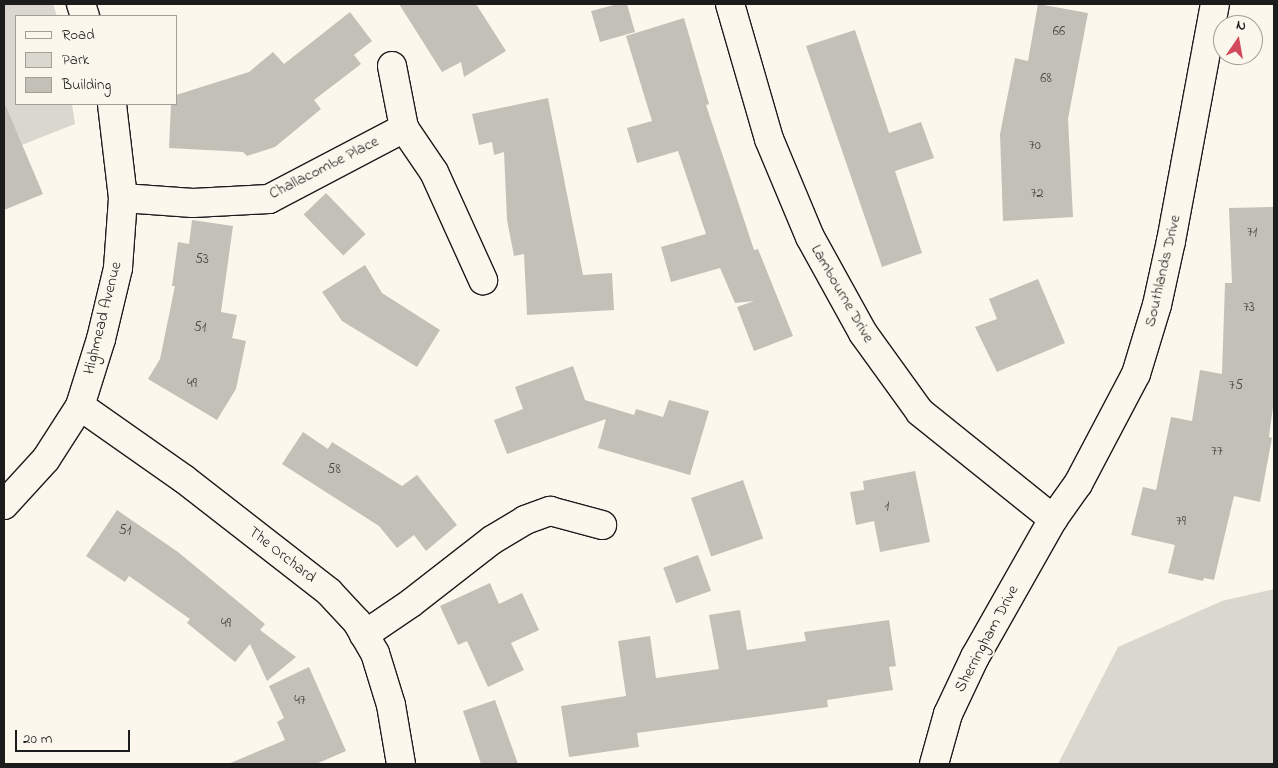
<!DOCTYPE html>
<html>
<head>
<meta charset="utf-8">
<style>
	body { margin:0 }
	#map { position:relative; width:1278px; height:768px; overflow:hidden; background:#fbf7ec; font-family:"Indie Flower",sans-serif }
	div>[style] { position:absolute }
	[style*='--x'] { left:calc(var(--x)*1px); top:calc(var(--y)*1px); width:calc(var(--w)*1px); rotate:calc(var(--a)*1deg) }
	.green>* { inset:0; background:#dad7ce }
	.building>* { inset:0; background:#c3c0b8; transform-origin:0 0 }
	.roads { filter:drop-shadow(1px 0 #1c1c1c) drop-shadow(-1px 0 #1c1c1c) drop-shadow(0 1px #1c1c1c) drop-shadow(0 -1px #1c1c1c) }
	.minor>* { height:28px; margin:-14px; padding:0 14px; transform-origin:14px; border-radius:14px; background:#fbf7ec }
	span { translate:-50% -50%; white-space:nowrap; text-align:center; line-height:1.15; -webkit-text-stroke:4px #fbf7ec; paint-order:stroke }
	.number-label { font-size:14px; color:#464543 }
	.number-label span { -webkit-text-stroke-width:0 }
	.street-label { font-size:16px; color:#1c1c1c }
	.frame { position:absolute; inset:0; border:5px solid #1c1c1c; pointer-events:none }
	.legend { position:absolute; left:15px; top:15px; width:162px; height:90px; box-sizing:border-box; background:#fbf7ec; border:1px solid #a29f99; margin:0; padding:6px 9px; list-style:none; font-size:15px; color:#1c1c1c }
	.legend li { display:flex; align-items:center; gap:10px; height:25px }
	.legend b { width:25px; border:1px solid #a29f99 }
	.north { position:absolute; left:1213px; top:15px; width:50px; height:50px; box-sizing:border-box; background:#fbf7ec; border:1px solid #a29f99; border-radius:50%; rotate:12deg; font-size:14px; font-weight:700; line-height:20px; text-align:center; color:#1c1c1c }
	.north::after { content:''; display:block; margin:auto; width:18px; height:22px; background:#d1495b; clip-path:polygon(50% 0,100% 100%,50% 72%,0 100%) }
	.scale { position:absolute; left:15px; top:730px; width:115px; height:22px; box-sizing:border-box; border:2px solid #1c1c1c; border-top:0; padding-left:6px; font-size:15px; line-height:18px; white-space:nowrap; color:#1c1c1c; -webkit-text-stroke:4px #fbf7ec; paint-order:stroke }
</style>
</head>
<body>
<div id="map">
	<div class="green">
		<div style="clip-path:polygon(4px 4px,53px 4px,57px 16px,16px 16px,16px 104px,72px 104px,75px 124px,4px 152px)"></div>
		<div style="clip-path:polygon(1274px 589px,1274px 764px,1058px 764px,1118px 647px,1222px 601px)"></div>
	</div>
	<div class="building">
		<div style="clip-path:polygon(399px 4px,476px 4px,506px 51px,464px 77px,461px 62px,442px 72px)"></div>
		<div style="clip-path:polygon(618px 4px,627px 4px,635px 32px,600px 42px,591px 11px)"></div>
		<div style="clip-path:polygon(1038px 4px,1088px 13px,1068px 119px,1073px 217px,1003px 221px,1000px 134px,1015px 58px,1028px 61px)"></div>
		<div style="clip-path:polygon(350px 12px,372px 41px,354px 55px,361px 64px,314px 100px,321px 109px,275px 147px,247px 156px,243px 152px,169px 148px,171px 104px,176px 104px,176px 95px,249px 72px,273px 52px,284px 64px)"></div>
		<div style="clip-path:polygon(684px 18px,709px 104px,706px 105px,754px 250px,758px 249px,793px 336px,754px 351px,737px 307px,754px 301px,735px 303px,720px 268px,671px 282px,661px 247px,706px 234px,678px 151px,637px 163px,627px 128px,652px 121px,626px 36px)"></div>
		<div style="clip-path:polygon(855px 30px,889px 133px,921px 122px,934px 158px,895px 171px,922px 253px,882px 267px,806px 46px)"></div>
		<div style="clip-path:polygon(548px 98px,583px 275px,612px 273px,614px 310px,527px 315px,524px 254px,514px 256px,507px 220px,504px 152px,494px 155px,492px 142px,479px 145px,472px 114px)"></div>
		<div style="clip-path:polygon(4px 102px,43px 194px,4px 210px)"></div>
		<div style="left:326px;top:193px;width:57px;height:31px;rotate:46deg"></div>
		<div style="clip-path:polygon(1274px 207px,1274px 399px,1269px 437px,1272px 438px,1260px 502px,1234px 496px,1214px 580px,1204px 578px,1203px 581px,1168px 573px,1175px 545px,1131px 535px,1143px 487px,1156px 490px,1171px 417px,1192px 421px,1200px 370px,1222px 374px,1225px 283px,1232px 283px,1229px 208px)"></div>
		<div style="clip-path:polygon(192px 220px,233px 226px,221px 312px,237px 315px,232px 338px,246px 341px,236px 389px,217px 420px,148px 379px,160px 359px,175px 286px,172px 286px,178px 242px,189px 244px)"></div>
		<div style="clip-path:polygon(365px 265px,382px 293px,440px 330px,417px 367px,342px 321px,322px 292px)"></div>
		<div style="clip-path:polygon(1038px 279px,1065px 343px,997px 372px,975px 327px,997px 319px,989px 299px)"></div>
		<div style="clip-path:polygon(573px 366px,585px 400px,634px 415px,636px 409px,663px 417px,669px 400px,709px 411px,690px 475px,598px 448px,606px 419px,507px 454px,494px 420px,523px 409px,515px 387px)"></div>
		<div style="clip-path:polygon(303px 432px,328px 449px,332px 442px,402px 486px,417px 475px,457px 525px,426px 551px,414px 535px,397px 548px,379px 526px,282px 464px)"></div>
		<div style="clip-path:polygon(915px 471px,930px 542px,880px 552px,874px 521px,856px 525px,850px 492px,864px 490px,863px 481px)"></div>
		<div style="left:743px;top:480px;width:62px;height:55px;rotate:71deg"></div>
		<div style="clip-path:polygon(117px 510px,178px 552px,265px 624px,260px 630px,296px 657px,267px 681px,250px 644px,235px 662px,187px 623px,190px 619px,129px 576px,125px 582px,86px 556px)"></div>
		<div style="left:698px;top:555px;width:38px;height:37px;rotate:70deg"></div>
		<div style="clip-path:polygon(490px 583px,499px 604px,522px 593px,539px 630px,511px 643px,524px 670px,488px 687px,467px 641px,458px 645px,440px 606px)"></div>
		<div style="clip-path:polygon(740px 610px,747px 650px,806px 641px,804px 632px,889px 620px,896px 666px,889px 667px,893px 690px,827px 700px,828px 707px,637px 733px,639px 747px,569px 757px,561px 706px,626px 696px,618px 641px,650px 636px,656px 678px,719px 669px,709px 615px)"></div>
		<div style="clip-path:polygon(309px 667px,346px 751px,316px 764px,228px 764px,285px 740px,277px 722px,284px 718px,269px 686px)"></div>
		<div style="clip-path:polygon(495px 700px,518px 764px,481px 764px,463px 711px)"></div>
	</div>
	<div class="roads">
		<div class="minor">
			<div style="--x:81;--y:4;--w:13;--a:72"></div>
			<div style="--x:730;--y:4;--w:141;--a:73.9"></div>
			<div style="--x:769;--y:139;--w:106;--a:67.3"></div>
			<div style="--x:810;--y:237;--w:110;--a:61.1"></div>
			<div style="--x:863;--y:333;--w:97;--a:54.2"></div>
			<div style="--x:920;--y:412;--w:171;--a:38.8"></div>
			<div style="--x:392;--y:66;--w:63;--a:79"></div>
			<div style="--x:404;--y:128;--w:53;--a:55.7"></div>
			<div style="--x:434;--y:172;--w:119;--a:65.6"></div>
			<div style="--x:123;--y:198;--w:70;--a:4.1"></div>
			<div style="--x:193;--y:203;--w:76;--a:-3"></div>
			<div style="--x:269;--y:199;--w:153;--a:-27.7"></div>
			<div style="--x:80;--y:406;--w:127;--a:35.1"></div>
			<div style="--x:184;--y:479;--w:184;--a:37.9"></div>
			<div style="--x:329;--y:592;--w:41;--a:47"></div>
			<div style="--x:357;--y:622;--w:36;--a:60"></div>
			<div style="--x:375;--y:653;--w:54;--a:72.9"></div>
			<div style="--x:391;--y:705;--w:60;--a:80.4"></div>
			<div style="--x:4;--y:505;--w:62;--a:-47.6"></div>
			<div style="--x:46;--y:459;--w:63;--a:-57.3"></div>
			<div style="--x:80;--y:406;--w:70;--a:-72.6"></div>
			<div style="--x:101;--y:339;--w:73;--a:-76.5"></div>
			<div style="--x:118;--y:268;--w:70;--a:-85.9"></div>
			<div style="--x:123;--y:198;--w:95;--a:-96.7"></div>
			<div style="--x:364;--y:635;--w:57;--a:-34.2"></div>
			<div style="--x:411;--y:603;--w:103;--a:-37.9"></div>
			<div style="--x:492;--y:540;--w:39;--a:-31"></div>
			<div style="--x:525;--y:520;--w:27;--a:-20"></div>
			<div style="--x:550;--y:511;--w:54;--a:15.1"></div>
			<div style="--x:934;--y:764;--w:52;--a:-74.4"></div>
			<div style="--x:948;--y:714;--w:63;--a:-64.7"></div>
			<div style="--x:975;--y:657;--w:159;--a:-60.5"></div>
			<div style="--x:1053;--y:519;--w:43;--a:-54.5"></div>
			<div style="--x:1078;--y:484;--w:124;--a:-62.2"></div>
			<div style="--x:1136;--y:374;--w:72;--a:-73.1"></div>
			<div style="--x:1157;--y:305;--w:66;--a:-77.7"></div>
			<div style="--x:1171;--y:241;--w:241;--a:-79.5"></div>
		</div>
	</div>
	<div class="number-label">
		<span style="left:1059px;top:32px">66</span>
		<span style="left:1046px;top:79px">68</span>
		<span style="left:1035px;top:146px">70</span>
		<span style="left:1037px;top:194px">72</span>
		<span style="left:1252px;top:233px">71</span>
		<span style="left:202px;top:260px">53</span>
		<span style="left:1249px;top:308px">73</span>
		<span style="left:200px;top:328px">51</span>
		<span style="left:192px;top:384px">49</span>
		<span style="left:1236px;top:386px">75</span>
		<span style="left:1217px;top:452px">77</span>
		<span style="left:334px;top:470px">58</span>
		<span style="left:887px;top:507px">1</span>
		<span style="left:1181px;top:522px">79</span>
		<span style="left:125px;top:531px">51</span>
		<span style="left:226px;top:624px">49</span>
		<span style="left:300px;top:701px">47</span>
	</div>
	<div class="street-label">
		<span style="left:324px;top:168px;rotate:-27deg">Challacombe Place</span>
		<span style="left:1163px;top:271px;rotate:-77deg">Southlands Drive</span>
		<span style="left:842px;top:294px;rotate:60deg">Lambourne Drive</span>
		<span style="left:103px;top:318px;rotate:-76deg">Highmead Avenue</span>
		<span style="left:282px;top:555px;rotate:38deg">The Orchard</span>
		<span style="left:987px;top:639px;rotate:-62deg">Sherringham Drive</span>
	</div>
	<div class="frame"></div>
	<ul class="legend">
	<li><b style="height:6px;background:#fbf7ec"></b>Road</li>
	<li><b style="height:14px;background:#dad7ce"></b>Park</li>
	<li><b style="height:14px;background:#c3c0b8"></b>Building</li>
	</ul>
	<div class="north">N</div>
	<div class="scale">20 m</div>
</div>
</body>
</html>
